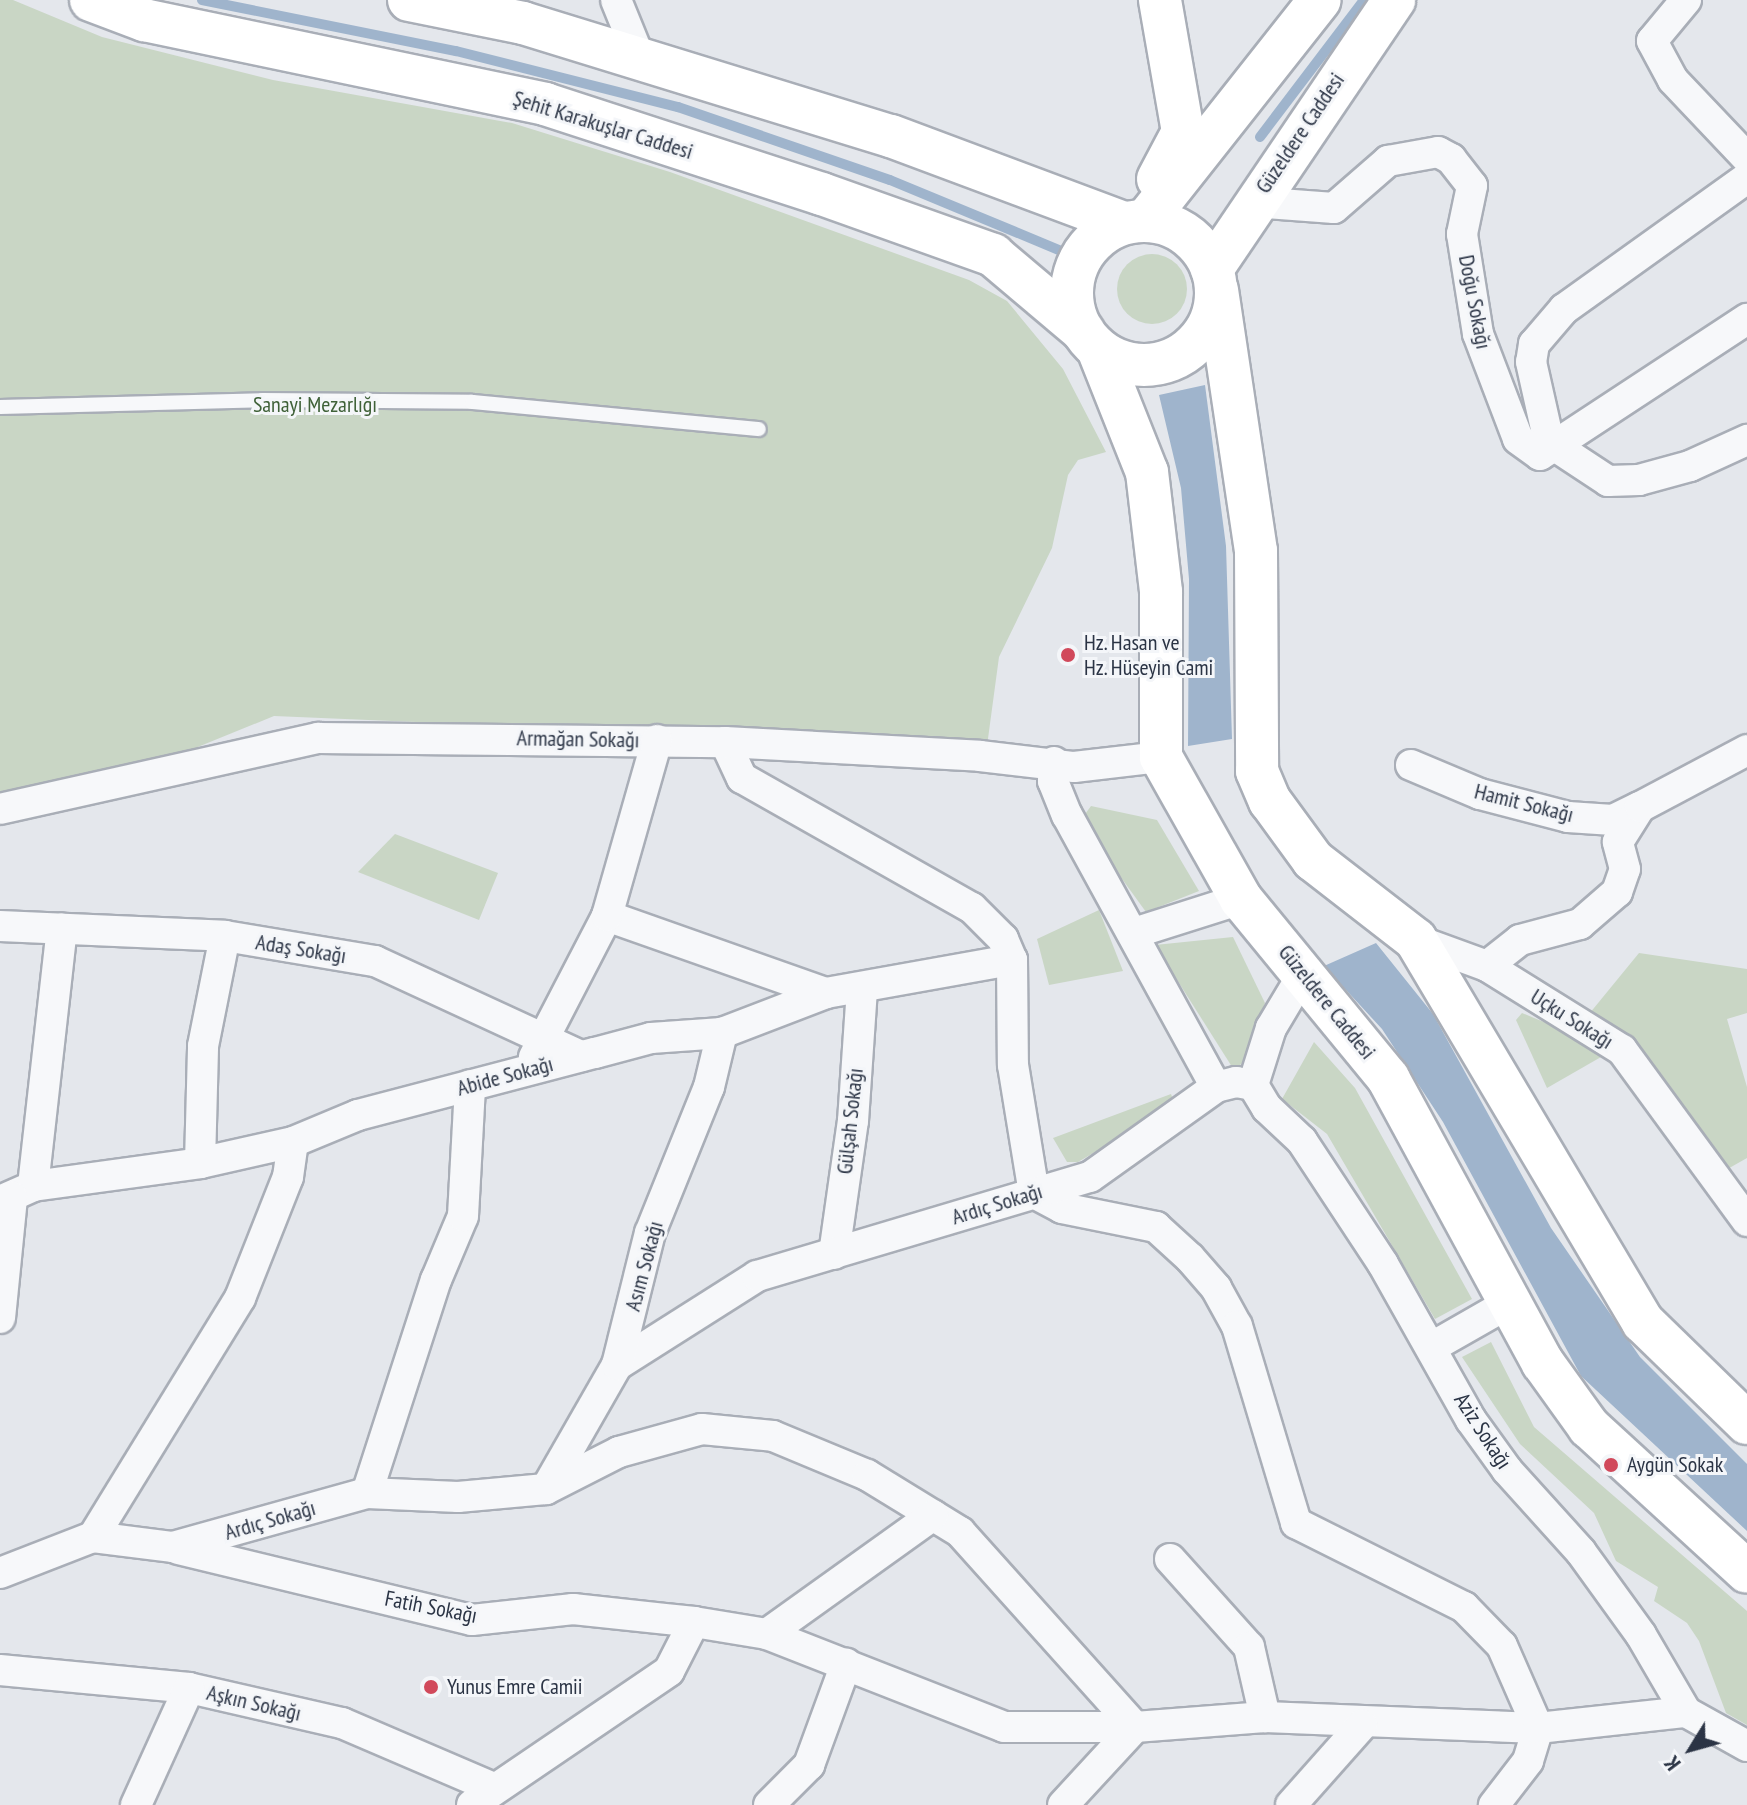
<!DOCTYPE html>
<html>
<head>
<meta charset="utf-8">
<style>
	body { margin:0 }
	#map { position:relative; width:1747px; height:1805px; overflow:hidden; background:#e4e7ec; font-family:"PT Sans Narrow",sans-serif }
	div>[style] { position:absolute }
	[style*='--x'] { left:calc(var(--x)*1px); top:calc(var(--y)*1px); width:calc(var(--w)*1px); rotate:calc(var(--a)*1deg) }
	.green>* { inset:0; background:#c9d6c5 }
	.round { border-radius:50% }
	.water>* { inset:0; background:#9fb4cc }
	.stream>* { height:10px; margin:-5px; padding:0 5px; transform-origin:5px; border-radius:5px; background:#9fb4cc }
	.roads { filter:drop-shadow(2px 0 #a9aeb7) drop-shadow(-2px 0 #a9aeb7) drop-shadow(0 2px #a9aeb7) drop-shadow(0 -2px #a9aeb7) }
	.lane>* { height:14px; margin:-7px; padding:0 7px; transform-origin:7px; border-radius:7px; background:#f7f8fa }
	.street>* { height:30px; margin:-15px; padding:0 15px; transform-origin:15px; border-radius:15px; background:#f7f8fa }
	.secondary>* { height:42px; margin:-21px; padding:0 21px; transform-origin:21px; border-radius:21px; background:#fff }
	.secondary>.ring { margin:-21px; padding:0; box-sizing:content-box; background:none; border:42px solid #fff; border-radius:50% }
	.dots>* { width:22px; height:22px; translate:-50% -50%; box-sizing:border-box; border:4px solid #f4f6f9; border-radius:50% }
	span { translate:-50% -50%; white-space:nowrap; text-align:center; line-height:1.15; -webkit-text-stroke:6px #f4f6f9; paint-order:stroke }
	.street-label { font-size:22px; color:#2b3445 }
	.park-label { font-size:22px; color:#3f6138 }
	.poi-label { font-size:22px; color:#2b3445 }
	.left { translate:0 -50%; text-align:left }
	.north { position:absolute; left:1651px; top:1709px; width:80px; height:80px; -webkit-text-stroke:6px #f4f6f9; paint-order:stroke; rotate:233deg; font-size:22px; font-weight:700; line-height:32px; text-align:center; color:#2b3445 }
	.north::after { content:''; display:block; margin:auto; width:28px; height:36px; background:#2b3445; clip-path:polygon(50% 0,100% 100%,50% 72%,0 100%) }
</style>
</head>
<body>
<div id="map">
	<div class="green">
		<div style="clip-path:polygon(0 0,13px 0,102px 37px,273px 80px,512px 123px,670px 172px,969px 280px,1007px 301px,1063px 369px,1106px 452px,1078px 460px,1068px 475px,1052px 548px,999px 657px,987px 746px,274px 716px,183px 753px,0 801px)"></div>
		<div class="round" style="left:1117px;top:254px;width:70px;height:70px"></div>
		<div style="clip-path:polygon(1091px 806px,1157px 820px,1199px 891px,1146px 912px,1080px 821px)"></div>
		<div style="clip-path:polygon(395px 834px,498px 873px,479px 920px,358px 872px)"></div>
		<div style="clip-path:polygon(1099px 910px,1123px 971px,1049px 985px,1037px 939px)"></div>
		<div style="clip-path:polygon(1233px 937px,1265px 1003px,1246px 1060px,1234px 1070px,1155px 945px)"></div>
		<div style="clip-path:polygon(1639px 953px,1747px 969px,1747px 1013px,1727px 1019px,1747px 1087px,1747px 1158px,1724px 1171px,1585px 1019px)"></div>
		<div style="clip-path:polygon(1522px 1013px,1556px 1027px,1608px 1053px,1547px 1088px,1516px 1020px)"></div>
		<div style="clip-path:polygon(1314px 1042px,1355px 1088px,1472px 1299px,1435px 1319px,1327px 1134px,1282px 1099px)"></div>
		<div style="clip-path:polygon(1171px 1094px,1175px 1105px,1078px 1162px,1067px 1162px,1053px 1138px)"></div>
		<div style="clip-path:polygon(1491px 1342px,1534px 1427px,1747px 1611px,1747px 1725px,1726px 1713px,1699px 1641px,1687px 1623px,1654px 1601px,1658px 1587px,1616px 1561px,1594px 1513px,1520px 1444px,1462px 1357px)"></div>
	</div>
	<div class="water">
		<div style="clip-path:polygon(1205px 385px,1226px 546px,1232px 739px,1188px 746px,1189px 579px,1181px 488px,1159px 395px)"></div>
		<div style="clip-path:polygon(1376px 943px,1433px 1014px,1551px 1228px,1640px 1357px,1747px 1464px,1747px 1531px,1581px 1376px,1443px 1122px,1382px 1029px,1324px 966px)"></div>
	</div>
	<div class="stream">
		<div style="--x:202;--y:0;--w:259;--a:11.4"></div>
		<div style="--x:456;--y:51;--w:229;--a:14.2"></div>
		<div style="--x:678;--y:107;--w:224;--a:19"></div>
		<div style="--x:890;--y:180;--w:183;--a:22.5"></div>
		<div style="--x:1260;--y:137;--w:172;--a:-52.8"></div>
	</div>
	<div class="roads">
		<div class="lane">
			<div style="--x:0;--y:407;--w:262;--a:-1.5"></div>
			<div style="--x:262;--y:400;--w:210;--a:0.5"></div>
			<div style="--x:472;--y:402;--w:288;--a:5.4"></div>
		</div>
		<div class="street">
			<div style="--x:616;--y:0;--w:64;--a:67.9"></div>
			<div style="--x:1686;--y:0;--w:53;--a:129.7"></div>
			<div style="--x:1652;--y:41;--w:44;--a:61.7"></div>
			<div style="--x:1673;--y:80;--w:108;--a:46.5"></div>
			<div style="--x:1747;--y:178;--w:225;--a:144.4"></div>
			<div style="--x:1564;--y:309;--w:46;--a:130.6"></div>
			<div style="--x:1534;--y:344;--w:18;--a:99"></div>
			<div style="--x:1531;--y:362;--w:73;--a:77.3"></div>
			<div style="--x:1547;--y:433;--w:19;--a:54"></div>
			<div style="--x:1558;--y:448;--w:60;--a:33.4"></div>
			<div style="--x:1608;--y:481;--w:31;--a:-2"></div>
			<div style="--x:1639;--y:480;--w:53;--a:-15.4"></div>
			<div style="--x:1690;--y:466;--w:63;--a:-24.5"></div>
			<div style="--x:1253;--y:202;--w:81;--a:4.2"></div>
			<div style="--x:1334;--y:208;--w:72;--a:-41"></div>
			<div style="--x:1388;--y:161;--w:51;--a:-10.2"></div>
			<div style="--x:1438;--y:152;--w:15;--a:28"></div>
			<div style="--x:1451;--y:159;--w:34;--a:52"></div>
			<div style="--x:1472;--y:186;--w:49;--a:101.8"></div>
			<div style="--x:1462;--y:234;--w:101;--a:80.9"></div>
			<div style="--x:1478;--y:334;--w:112;--a:69.1"></div>
			<div style="--x:1518;--y:439;--w:27;--a:36"></div>
			<div style="--x:1540;--y:455;--w:248;--a:-33.3"></div>
			<div style="--x:725;--y:742;--w:40;--a:65"></div>
			<div style="--x:742;--y:778;--w:264;--a:29.5"></div>
			<div style="--x:972;--y:908;--w:44;--a:45"></div>
			<div style="--x:1003;--y:939;--w:23;--a:67"></div>
			<div style="--x:1012;--y:960;--w:105;--a:89.5"></div>
			<div style="--x:1013;--y:1065;--w:130;--a:80.7"></div>
			<div style="--x:1034;--y:1193;--w:32;--a:28"></div>
			<div style="--x:1062;--y:1208;--w:96;--a:11.4"></div>
			<div style="--x:1156;--y:1227;--w:46;--a:42.4"></div>
			<div style="--x:1190;--y:1258;--w:40;--a:49"></div>
			<div style="--x:1216;--y:1288;--w:43;--a:61.1"></div>
			<div style="--x:1237;--y:1326;--w:206;--a:73.3"></div>
			<div style="--x:1296;--y:1523;--w:188;--a:26.6"></div>
			<div style="--x:1464;--y:1607;--w:54;--a:45.7"></div>
			<div style="--x:1502;--y:1646;--w:90;--a:66.3"></div>
			<div style="--x:1538;--y:1728;--w:34;--a:107"></div>
			<div style="--x:1528;--y:1761;--w:56;--a:127.7"></div>
			<div style="--x:1054;--y:762;--w:19;--a:93"></div>
			<div style="--x:1053;--y:781;--w:37;--a:68"></div>
			<div style="--x:1067;--y:815;--w:310;--a:61.3"></div>
			<div style="--x:1411;--y:765;--w:75;--a:22.8"></div>
			<div style="--x:1480;--y:794;--w:91;--a:14.6"></div>
			<div style="--x:1568;--y:817;--w:45;--a:3.8"></div>
			<div style="--x:1613;--y:820;--w:30;--a:-26"></div>
			<div style="--x:0;--y:809;--w:326;--a:-12.6"></div>
			<div style="--x:318;--y:738;--w:407;--a:0.6"></div>
			<div style="--x:725;--y:742;--w:255;--a:3.1"></div>
			<div style="--x:980;--y:756;--w:95;--a:6.7"></div>
			<div style="--x:1074;--y:767;--w:88;--a:-6.6"></div>
			<div style="--x:607;--y:916;--w:232;--a:19.4"></div>
			<div style="--x:0;--y:926;--w:225;--a:2.5"></div>
			<div style="--x:225;--y:936;--w:152;--a:9.5"></div>
			<div style="--x:375;--y:961;--w:227;--a:24.8"></div>
			<div style="--x:1134;--y:933;--w:112;--a:-17.6"></div>
			<div style="--x:1416;--y:940;--w:76;--a:20.1"></div>
			<div style="--x:1487;--y:966;--w:159;--a:31.9"></div>
			<div style="--x:1622;--y:1050;--w:212;--a:53.8"></div>
			<div style="--x:1487;--y:966;--w:42;--a:-38.2"></div>
			<div style="--x:1520;--y:940;--w:62;--a:-14.9"></div>
			<div style="--x:1580;--y:924;--w:49;--a:-40.9"></div>
			<div style="--x:1617;--y:892;--w:24;--a:-71"></div>
			<div style="--x:1625;--y:869;--w:28;--a:-105"></div>
			<div style="--x:1618;--y:842;--w:41;--a:-57.8"></div>
			<div style="--x:1640;--y:807;--w:121;--a:-28"></div>
			<div style="--x:534;--y:1057;--w:159;--a:-62.6"></div>
			<div style="--x:607;--y:916;--w:183;--a:-74.1"></div>
			<div style="--x:1253;--y:1085;--w:27;--a:59"></div>
			<div style="--x:1267;--y:1108;--w:48;--a:43.3"></div>
			<div style="--x:1302;--y:1141;--w:147;--a:56.6"></div>
			<div style="--x:1383;--y:1264;--w:179;--a:60.6"></div>
			<div style="--x:1471;--y:1420;--w:62;--a:54.2"></div>
			<div style="--x:1507;--y:1470;--w:110;--a:47.9"></div>
			<div style="--x:1581;--y:1552;--w:102;--a:54.1"></div>
			<div style="--x:1641;--y:1635;--w:89;--a:59.7"></div>
			<div style="--x:1686;--y:1712;--w:70;--a:29.1"></div>
			<div style="--x:1253;--y:1085;--w:60;--a:-72.5"></div>
			<div style="--x:1271;--y:1028;--w:66;--a:-59.2"></div>
			<div style="--x:200;--y:1163;--w:117;--a:-88.5"></div>
			<div style="--x:203;--y:1046;--w:112;--a:-78.7"></div>
			<div style="--x:33;--y:1186;--w:259;--a:-83.6"></div>
			<div style="--x:0;--y:1201;--w:36;--a:-24"></div>
			<div style="--x:33;--y:1186;--w:169;--a:-7.8"></div>
			<div style="--x:200;--y:1163;--w:95;--a:-12.7"></div>
			<div style="--x:293;--y:1142;--w:70;--a:-22.6"></div>
			<div style="--x:358;--y:1115;--w:245;--a:-14.7"></div>
			<div style="--x:595;--y:1053;--w:58;--a:-15"></div>
			<div style="--x:651;--y:1038;--w:71;--a:-4"></div>
			<div style="--x:722;--y:1033;--w:111;--a:-21"></div>
			<div style="--x:826;--y:993;--w:189;--a:-10.1"></div>
			<div style="--x:834;--y:1254;--w:134;--a:-81.9"></div>
			<div style="--x:853;--y:1121;--w:133;--a:-86.1"></div>
			<div style="--x:0;--y:1318;--w:122;--a:-84.3"></div>
			<div style="--x:1432;--y:1347;--w:89;--a:-29.7"></div>
			<div style="--x:617;--y:1365;--w:166;--a:-32.4"></div>
			<div style="--x:757;--y:1276;--w:347;--a:-16.6"></div>
			<div style="--x:1090;--y:1177;--w:155;--a:-35.5"></div>
			<div style="--x:1216;--y:1087;--w:21;--a:-14"></div>
			<div style="--x:1236;--y:1082;--w:17;--a:10"></div>
			<div style="--x:546;--y:1489;--w:143;--a:-60.2"></div>
			<div style="--x:617;--y:1365;--w:136;--a:-76"></div>
			<div style="--x:650;--y:1233;--w:157;--a:-68"></div>
			<div style="--x:709;--y:1087;--w:56;--a:-76.5"></div>
			<div style="--x:367;--y:1493;--w:224;--a:-72.1"></div>
			<div style="--x:436;--y:1280;--w:69;--a:-67.1"></div>
			<div style="--x:463;--y:1216;--w:131;--a:-86.9"></div>
			<div style="--x:93;--y:1537;--w:281;--a:-58.4"></div>
			<div style="--x:240;--y:1298;--w:130;--a:-68.4"></div>
			<div style="--x:288;--y:1177;--w:35;--a:-82"></div>
			<div style="--x:178;--y:1549;--w:302;--a:13.6"></div>
			<div style="--x:472;--y:1620;--w:102;--a:-6.2"></div>
			<div style="--x:573;--y:1609;--w:122;--a:6.1"></div>
			<div style="--x:1170;--y:1559;--w:118;--a:48.1"></div>
			<div style="--x:1249;--y:1647;--w:72;--a:77.1"></div>
			<div style="--x:0;--y:1573;--w:100;--a:-21.2"></div>
			<div style="--x:93;--y:1537;--w:81;--a:7.1"></div>
			<div style="--x:173;--y:1547;--w:201;--a:-15.6"></div>
			<div style="--x:367;--y:1493;--w:91;--a:2.5"></div>
			<div style="--x:458;--y:1497;--w:88;--a:-5.2"></div>
			<div style="--x:546;--y:1489;--w:82;--a:-26.9"></div>
			<div style="--x:619;--y:1452;--w:86;--a:-15.5"></div>
			<div style="--x:702;--y:1429;--w:71;--a:5.6"></div>
			<div style="--x:773;--y:1436;--w:102;--a:22.5"></div>
			<div style="--x:867;--y:1475;--w:109;--a:31.5"></div>
			<div style="--x:960;--y:1532;--w:262;--a:48.1"></div>
			<div style="--x:1135;--y:1727;--w:106;--a:132.7"></div>
			<div style="--x:767;--y:1634;--w:204;--a:-35.6"></div>
			<div style="--x:0;--y:1670;--w:190;--a:5.4"></div>
			<div style="--x:189;--y:1688;--w:157;--a:12.9"></div>
			<div style="--x:342;--y:1723;--w:165;--a:23.2"></div>
			<div style="--x:136;--y:1805;--w:128;--a:-65.6"></div>
			<div style="--x:472;--y:1805;--w:238;--a:-34.2"></div>
			<div style="--x:669;--y:1671;--w:55;--a:-63"></div>
			<div style="--x:694;--y:1622;--w:74;--a:9.3"></div>
			<div style="--x:767;--y:1634;--w:255;--a:21.4"></div>
			<div style="--x:1004;--y:1727;--w:131;--a:0"></div>
			<div style="--x:1135;--y:1727;--w:130;--a:-4.4"></div>
			<div style="--x:1265;--y:1717;--w:273;--a:2.3"></div>
			<div style="--x:1538;--y:1728;--w:149;--a:-6.2"></div>
			<div style="--x:769;--y:1805;--w:57;--a:-45"></div>
			<div style="--x:809;--y:1765;--w:108;--a:-69.9"></div>
			<div style="--x:1291;--y:1805;--w:107;--a:-48.4"></div>
		</div>
		<div class="secondary">
			<div style="--x:91;--y:0;--w:57;--a:20.7"></div>
			<div style="--x:144;--y:20;--w:410;--a:11.8"></div>
			<div style="--x:545;--y:104;--w:291;--a:18"></div>
			<div style="--x:822;--y:194;--w:182;--a:19.6"></div>
			<div style="--x:993;--y:255;--w:118;--a:40.2"></div>
			<div style="--x:409;--y:0;--w:116;--a:11.4"></div>
			<div style="--x:523;--y:23;--w:385;--a:17.1"></div>
			<div style="--x:891;--y:136;--w:249;--a:20.5"></div>
			<div style="--x:1158;--y:179;--w:53;--a:-62"></div>
			<div style="--x:1183;--y:132;--w:134;--a:-99.9"></div>
			<div style="--x:1146;--y:220;--w:280;--a:-51.7"></div>
			<div class="ring" style="left:1072px;top:221px;width:102px;height:102px"></div>
			<div style="--x:1212;--y:269;--w:325;--a:-55.9"></div>
			<div style="--x:1217;--y:290;--w:264;--a:81.5"></div>
			<div style="--x:1256;--y:551;--w:220;--a:89.7"></div>
			<div style="--x:1257;--y:771;--w:33;--a:67"></div>
			<div style="--x:1270;--y:801;--w:73;--a:53.9"></div>
			<div style="--x:1313;--y:860;--w:130;--a:37.8"></div>
			<div style="--x:1416;--y:940;--w:444;--a:59.3"></div>
			<div style="--x:1643;--y:1322;--w:145;--a:44.2"></div>
			<div style="--x:1098;--y:349;--w:132;--a:68.3"></div>
			<div style="--x:1147;--y:472;--w:121;--a:83.3"></div>
			<div style="--x:1161;--y:592;--w:165;--a:90"></div>
			<div style="--x:1161;--y:757;--w:163;--a:60.6"></div>
			<div style="--x:1241;--y:899;--w:232;--a:50.6"></div>
			<div style="--x:1388;--y:1078;--w:324;--a:61.5"></div>
			<div style="--x:1543;--y:1363;--w:79;--a:54.3"></div>
			<div style="--x:1589;--y:1427;--w:214;--a:42.5"></div>
		</div>
	</div>
	<div class="dots">
		<div style="left:1068px;top:655px;background:#d1495b"></div>
		<div style="left:1611px;top:1465px;background:#d1495b"></div>
		<div style="left:431px;top:1687px;background:#d1495b"></div>
	</div>
	<div class="street-label">
		<span style="left:603px;top:125px;rotate:17deg">Şehit Karakuşlar Caddesi</span>
		<span style="left:1300px;top:133px;rotate:-56deg">Güzeldere Caddesi</span>
		<span style="left:1475px;top:302px;rotate:79deg">Doğu Sokağı</span>
		<span style="left:578px;top:739px;rotate:1deg">Armağan Sokağı</span>
		<span style="left:1524px;top:803px;rotate:14deg">Hamit Sokağı</span>
		<span style="left:301px;top:949px;rotate:9deg">Adaş Sokağı</span>
		<span style="left:1327px;top:1002px;rotate:51deg">Güzeldere Caddesi</span>
		<span style="left:1572px;top:1019px;rotate:32deg">Uçku Sokağı</span>
		<span style="left:505px;top:1076px;rotate:-15deg">Abide Sokağı</span>
		<span style="left:850px;top:1121px;rotate:-84deg">Gülşah Sokağı</span>
		<span style="left:997px;top:1204px;rotate:-17deg">Ardıç Sokağı</span>
		<span style="left:644px;top:1266px;rotate:-75deg">Asım Sokağı</span>
		<span style="left:1483px;top:1431px;rotate:57deg">Aziz Sokağı</span>
		<span style="left:270px;top:1520px;rotate:-16deg">Ardıç Sokağı</span>
		<span style="left:431px;top:1607px;rotate:11deg">Fatih Sokağı</span>
		<span style="left:254px;top:1703px;rotate:13deg">Aşkın Sokağı</span>
	</div>
	<div class="park-label">
		<span style="left:315px;top:405px">Sanayi Mezarlığı</span>
	</div>
	<div class="poi-label">
		<span class="left" style="left:1084px;top:655px">Hz. Hasan ve<br>Hz. Hüseyin Cami</span>
		<span class="left" style="left:1627px;top:1465px">Aygün Sokak</span>
		<span class="left" style="left:447px;top:1687px">Yunus Emre Camii</span>
	</div>
	<div class="north">K</div>
</div>
</body>
</html>
